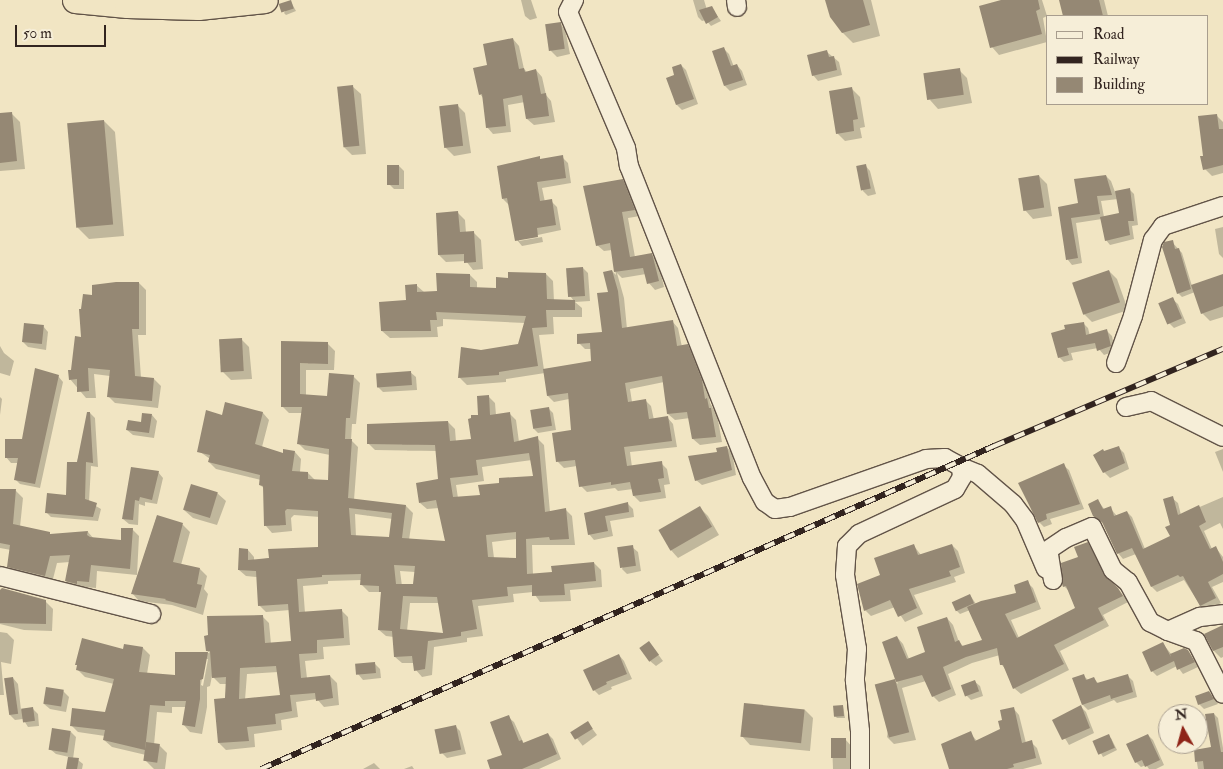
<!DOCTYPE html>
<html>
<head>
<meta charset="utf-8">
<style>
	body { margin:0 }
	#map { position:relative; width:1223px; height:769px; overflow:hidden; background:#f1e5c3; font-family:"IM FELL Double Pica",serif }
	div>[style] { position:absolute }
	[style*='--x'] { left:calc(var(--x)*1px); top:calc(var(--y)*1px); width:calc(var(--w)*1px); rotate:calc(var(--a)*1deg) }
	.shadow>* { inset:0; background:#0003; transform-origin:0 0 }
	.building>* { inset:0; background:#958874; transform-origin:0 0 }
	.roads { filter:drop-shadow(1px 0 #625448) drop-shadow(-1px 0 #625448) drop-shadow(0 1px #625448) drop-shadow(0 -1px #625448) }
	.minor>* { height:18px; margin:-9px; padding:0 9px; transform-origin:9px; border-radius:9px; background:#f6eed8 }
	.highway>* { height:25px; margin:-12.5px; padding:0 12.5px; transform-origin:12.5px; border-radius:12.5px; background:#f1e5c3 }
	.rail>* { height:5.5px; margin-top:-2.75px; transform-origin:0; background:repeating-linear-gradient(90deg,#f6eed8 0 11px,#32241f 0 22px); box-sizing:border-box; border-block:1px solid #32241f }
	span { translate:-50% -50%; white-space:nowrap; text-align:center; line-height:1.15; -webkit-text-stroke:4px #f6eed8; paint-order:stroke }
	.legend { position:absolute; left:1046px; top:15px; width:162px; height:90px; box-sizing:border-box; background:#f6eed8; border:1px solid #a89d8e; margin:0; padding:6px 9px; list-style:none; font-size:15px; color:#32241f }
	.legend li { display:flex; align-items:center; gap:10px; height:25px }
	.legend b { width:25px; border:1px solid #a89d8e }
	.north { position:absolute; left:1158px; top:704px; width:50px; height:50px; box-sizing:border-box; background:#f6eed8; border:1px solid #a89d8e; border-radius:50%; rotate:353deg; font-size:14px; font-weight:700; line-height:20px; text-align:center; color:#32241f }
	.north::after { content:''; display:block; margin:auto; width:18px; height:22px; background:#8f2418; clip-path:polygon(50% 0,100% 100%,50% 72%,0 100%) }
	.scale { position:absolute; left:15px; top:25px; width:91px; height:22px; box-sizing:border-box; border:2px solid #32241f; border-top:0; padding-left:6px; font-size:15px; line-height:18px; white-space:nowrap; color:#32241f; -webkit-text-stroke:4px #f6eed8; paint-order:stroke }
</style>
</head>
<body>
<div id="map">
	<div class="shadow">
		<div style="clip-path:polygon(521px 0,531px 0,537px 18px,530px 20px,525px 16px)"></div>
		<div style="clip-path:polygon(693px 0,704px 0,707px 10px,711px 7px,721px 21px,711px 26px,706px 20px,702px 21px,698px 17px)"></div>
		<div style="clip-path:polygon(826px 0,871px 0,880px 36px,853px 43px,842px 32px)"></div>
		<div style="clip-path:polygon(1004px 0,1042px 0,1047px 16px,1043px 18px,1047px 42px,999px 55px,992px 47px)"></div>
		<div style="clip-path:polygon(1060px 0,1104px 0,1108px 16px,1064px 16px)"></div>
		<div style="clip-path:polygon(291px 2px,296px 11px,286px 15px,284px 13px)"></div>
		<div style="clip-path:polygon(560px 24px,565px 29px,570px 54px,557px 57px,551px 51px)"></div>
		<div style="clip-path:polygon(513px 39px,519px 46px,524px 69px,527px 72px,536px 70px,542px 77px,546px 95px,551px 101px,555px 122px,534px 125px,527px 119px,525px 102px,508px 105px,511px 132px,493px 134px,487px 127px,484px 99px,480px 94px,488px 66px)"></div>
		<div style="clip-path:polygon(724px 49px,729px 54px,734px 67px,737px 65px,742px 71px,747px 85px,730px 91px,725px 86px)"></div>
		<div style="clip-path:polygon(827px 52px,839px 62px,842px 75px,818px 81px,813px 75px)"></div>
		<div style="clip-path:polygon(681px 65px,686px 70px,698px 104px,682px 110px,677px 105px,668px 78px,676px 76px)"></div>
		<div style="clip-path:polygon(959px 70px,967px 78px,972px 103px,938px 109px,930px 100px)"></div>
		<div style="clip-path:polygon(352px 86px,361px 94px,366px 154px,352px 155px,344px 147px)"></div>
		<div style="clip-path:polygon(852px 89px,860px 97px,865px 127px,860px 128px,862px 138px,845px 141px,837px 133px)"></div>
		<div style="clip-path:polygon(457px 105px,465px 113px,471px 153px,454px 156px,446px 148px)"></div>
		<div style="clip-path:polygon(12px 114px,20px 122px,25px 169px,0 171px,0 115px)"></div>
		<div style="clip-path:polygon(1216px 115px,1223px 122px,1223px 173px,1212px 176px,1205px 169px,1205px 156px)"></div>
		<div style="clip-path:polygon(104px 121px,115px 132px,124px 236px,89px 239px,78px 228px)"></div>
		<div style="clip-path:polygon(562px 157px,568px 163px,571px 183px,542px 188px,545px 202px,551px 201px,557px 207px,561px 230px,519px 239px,519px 241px,542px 237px,543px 242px,522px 246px,517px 240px,509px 205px,503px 199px,539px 158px,541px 160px)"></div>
		<div style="clip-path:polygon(865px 165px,870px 171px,876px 194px,868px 196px,863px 191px)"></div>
		<div style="clip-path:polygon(399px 166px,404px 171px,404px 189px,394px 189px,389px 184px)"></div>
		<div style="clip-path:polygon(1039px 176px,1047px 184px,1052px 216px,1033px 219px,1025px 210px)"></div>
		<div style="clip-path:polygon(evenodd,1106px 176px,1111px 181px,1115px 192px,1130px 190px,1134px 194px,1138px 225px,1132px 226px,1134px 239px,1110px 245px,1106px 240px,1102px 219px,1076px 223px,1082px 263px,1072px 265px,1068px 260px,1059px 208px,1079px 204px,1106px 176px,1118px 199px,1120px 214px,1104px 217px,1101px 201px,1118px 199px)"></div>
		<div style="clip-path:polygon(622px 180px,629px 187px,640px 216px,628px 218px,635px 257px,652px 255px,658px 261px,664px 287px,655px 290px,649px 283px,646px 274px,622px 278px,617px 273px,624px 298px,627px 329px,672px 321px,678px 328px,682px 347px,687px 346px,694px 352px,708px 387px,710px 403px,717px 415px,722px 442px,700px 445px,693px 439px,690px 418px,675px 420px,668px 414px,664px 382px,630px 389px,632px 402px,645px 400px,651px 406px,654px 420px,667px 417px,673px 424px,677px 447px,630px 452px,632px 467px,661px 463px,667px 469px,670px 484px,664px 485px,666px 498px,640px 502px,634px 496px,633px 489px,618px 491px,615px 488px,587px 492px,581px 486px,577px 466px,564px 468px,558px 462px,573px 431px,569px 399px,554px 402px,548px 396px,545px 373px,506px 379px,506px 382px,467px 385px,460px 378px,463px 349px,482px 351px,519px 346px,525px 323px,443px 319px,443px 326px,437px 327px,438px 337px,390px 338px,382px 331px,407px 301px,416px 285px,424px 292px,438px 292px,470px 275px,477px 282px,477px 288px,497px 289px,509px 279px,546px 274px,553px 281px,554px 301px,574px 301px,570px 296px,583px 268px,588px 273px,590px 301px,575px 302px,582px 308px,582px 317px,553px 317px,554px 334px,539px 335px,544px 370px,593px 362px,592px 349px,585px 349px,579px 343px,603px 333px,612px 271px,616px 275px,612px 250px,604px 251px,597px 245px)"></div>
		<div style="clip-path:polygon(457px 212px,465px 220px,466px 233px,473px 232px,481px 240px,483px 269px,473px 270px,466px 261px,446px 262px,439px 255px)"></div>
		<div style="clip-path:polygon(1223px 227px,1223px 258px,1219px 254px,1215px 229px)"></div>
		<div style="clip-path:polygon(1172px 242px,1182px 253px,1192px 286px,1223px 276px,1223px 317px,1210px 321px,1202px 313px,1195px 292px,1182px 297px,1178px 293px)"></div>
		<div style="clip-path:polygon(1109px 271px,1117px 279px,1128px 310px,1092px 322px,1084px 314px,1074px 283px)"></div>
		<div style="clip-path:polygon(139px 283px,146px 290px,146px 335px,138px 335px,141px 378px,154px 379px,161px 386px,158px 408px,115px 403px,108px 396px,110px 376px,94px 374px,96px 398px,86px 398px,70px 379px,94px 297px)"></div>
		<div style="clip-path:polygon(1172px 299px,1178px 304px,1186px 323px,1174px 328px,1169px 323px)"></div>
		<div style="clip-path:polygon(1083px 323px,1088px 328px,1090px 336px,1107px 331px,1112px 336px,1115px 351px,1104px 355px,1098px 348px,1071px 353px,1073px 360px,1064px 362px,1059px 357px)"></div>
		<div style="clip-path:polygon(43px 326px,48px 332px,46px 350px,28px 347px,23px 342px)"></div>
		<div style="clip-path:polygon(241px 339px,249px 347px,252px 379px,231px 380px,223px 372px)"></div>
		<div style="clip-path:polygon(evenodd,282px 342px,328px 344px,335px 351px,334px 370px,306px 370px,306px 396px,328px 397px,353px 376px,360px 383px,356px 424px,352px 424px,351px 440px,358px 447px,354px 500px,406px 506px,413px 513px,409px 540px,446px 542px,439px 508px,427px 509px,420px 503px,440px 480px,437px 451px,375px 450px,368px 443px,448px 422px,455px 429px,456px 442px,472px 440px,488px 396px,495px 403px,496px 415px,509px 413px,516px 420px,519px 442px,537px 438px,544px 445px,550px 512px,565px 509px,572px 516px,575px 545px,532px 545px,533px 575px,553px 573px,594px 563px,601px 570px,602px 587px,570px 590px,571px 601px,540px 602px,533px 592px,513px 594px,514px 602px,478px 606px,483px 636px,467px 638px,467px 642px,434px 647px,432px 675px,422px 677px,416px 670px,414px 663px,402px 663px,395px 657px,394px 637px,386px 636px,379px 630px,381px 592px,369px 592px,362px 585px,362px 580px,328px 581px,328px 584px,303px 586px,305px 613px,341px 610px,348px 617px,350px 645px,323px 647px,324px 659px,305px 661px,307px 678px,330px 676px,337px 683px,339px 705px,324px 707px,317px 699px,296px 702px,298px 717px,281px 720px,282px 730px,254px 734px,255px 747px,226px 750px,219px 743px,227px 684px,220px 684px,212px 676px,210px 686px,207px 687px,207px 707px,202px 734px,190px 732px,183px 724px,186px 707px,172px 707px,172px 713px,157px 712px,154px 745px,159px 745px,167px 753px,165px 769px,154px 769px,145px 760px,146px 755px,112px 747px,104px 740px,105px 736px,78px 732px,71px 725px,106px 713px,114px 684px,85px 677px,78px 670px,77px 665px,124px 650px,143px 648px,150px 655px,147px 674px,176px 676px,176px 654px,210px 653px,207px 651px,262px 616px,269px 623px,271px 644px,292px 642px,290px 610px,266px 612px,259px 605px,257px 577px,246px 576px,239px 570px,248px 550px,254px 557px,254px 561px,320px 548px,320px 517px,294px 515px,291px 518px,292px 531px,272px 533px,266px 526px,265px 489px,260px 485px,261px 480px,216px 469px,209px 462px,210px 459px,199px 451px,223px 416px,263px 413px,269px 420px,262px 447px,284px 454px,295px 452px,301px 459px,300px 472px,308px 473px,315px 480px,329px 481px,330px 455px,305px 450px,298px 443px,303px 413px,289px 413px,282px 406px,282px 342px,532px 460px,535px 477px,481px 496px,458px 498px,456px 485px,484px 481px,482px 467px,532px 460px,282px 342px,355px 514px,393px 519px,390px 538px,356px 537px,355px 514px,282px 342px,517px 539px,517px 560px,494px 558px,492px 542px,517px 539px,282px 342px,400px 571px,415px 572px,415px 586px,402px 586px,400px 571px,282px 342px,410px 603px,439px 603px,444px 635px,407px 631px,410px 603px,282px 342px,205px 659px,208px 659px,203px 686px,201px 685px,205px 659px,282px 342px,278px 672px,282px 696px,245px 700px,247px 674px,278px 672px)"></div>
		<div style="clip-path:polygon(0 346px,4px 353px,14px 361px,10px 376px,0 373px)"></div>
		<div style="clip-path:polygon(410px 372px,416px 377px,417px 390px,383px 392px,378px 387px)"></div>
		<div style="clip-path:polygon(58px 376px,63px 382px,40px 488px,20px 484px,15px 479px,18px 463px,11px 463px,6px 457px,23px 440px)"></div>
		<div style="clip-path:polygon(0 397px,2px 399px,0 415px)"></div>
		<div style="clip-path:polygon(548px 408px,553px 413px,556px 430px,538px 433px,533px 428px)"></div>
		<div style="clip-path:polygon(90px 413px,95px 418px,98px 467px,91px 466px,89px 502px,101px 509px,98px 521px,51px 517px,46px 512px,68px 496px)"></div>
		<div style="clip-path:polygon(152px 415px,157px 421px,154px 438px,133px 435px,127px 430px,142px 423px)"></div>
		<div style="clip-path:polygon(726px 447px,732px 452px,736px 475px,702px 485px,696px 480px,718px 453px)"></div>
		<div style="clip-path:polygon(1119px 448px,1124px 453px,1129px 469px,1110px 478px,1104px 472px,1104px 452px)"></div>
		<div style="clip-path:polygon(1223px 449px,1223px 472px,1215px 452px)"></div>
		<div style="clip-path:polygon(1063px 465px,1069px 470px,1084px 509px,1050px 519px,1052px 524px,1044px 527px,1039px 522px)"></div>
		<div style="clip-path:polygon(132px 468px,158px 472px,163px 478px,157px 504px,145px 502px,145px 506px,139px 504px,138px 525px,129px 524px,123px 519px)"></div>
		<div style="clip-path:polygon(0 490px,16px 491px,23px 498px,20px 527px,52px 535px,88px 532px,94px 539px,122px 541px,132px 529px,139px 536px,137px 575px,97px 571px,96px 588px,84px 587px,83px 591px,73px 588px,66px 581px,70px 562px,57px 563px,52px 583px,15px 573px,8px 566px,11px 550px,0 548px)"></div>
		<div style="clip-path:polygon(217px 493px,226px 501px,217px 525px,193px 518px,184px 510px)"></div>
		<div style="clip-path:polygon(1223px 497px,1223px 529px,1220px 523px,1204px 531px,1212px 549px,1216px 548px,1223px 557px,1223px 582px,1212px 587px,1221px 603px,1204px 611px,1184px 580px,1157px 592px,1152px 587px,1136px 554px,1123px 559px,1118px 553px,1104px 524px,1094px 516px,1098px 501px,1105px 510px,1110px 508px,1117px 516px,1127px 512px,1132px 517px,1145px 549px,1171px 537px,1172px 498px,1178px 503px,1181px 515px)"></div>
		<div style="clip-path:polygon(627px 503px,633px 509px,634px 517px,610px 521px,613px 536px,594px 540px,589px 534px,585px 514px)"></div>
		<div style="clip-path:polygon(700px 508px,708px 516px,719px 535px,678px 558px,670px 549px)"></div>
		<div style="clip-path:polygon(157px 516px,183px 525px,190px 532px,181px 565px,200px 569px,207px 576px,204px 589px,208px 594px,203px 615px,172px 605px,139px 601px,132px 593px)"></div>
		<div style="clip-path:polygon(1087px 544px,1094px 550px,1109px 581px,1124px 596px,1128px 602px,1103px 615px,1109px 626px,1060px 651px,1069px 670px,1021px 694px,1014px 688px,1006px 670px,1002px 665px,1000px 655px,972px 663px,948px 674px,956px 695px,939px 702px,933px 696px,926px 681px,902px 688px,916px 740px,894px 744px,887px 737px,895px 681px,898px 684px,884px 643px,897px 637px,903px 644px,909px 659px,927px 653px,947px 618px,953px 625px,959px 642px,964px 647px,984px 641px,970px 610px,960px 614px,956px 610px,970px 595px,976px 604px,1018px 594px,1027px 582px,1033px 588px,1041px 609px,1011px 620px,1019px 638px,1076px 609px,1069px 591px,1064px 586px)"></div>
		<div style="clip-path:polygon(952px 545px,958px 551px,965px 573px,954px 577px,956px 582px,914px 595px,923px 614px,905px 622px,895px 607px,871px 616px,865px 610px,882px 575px,914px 546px,921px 555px)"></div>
		<div style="clip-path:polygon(632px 547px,638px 552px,641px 571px,627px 574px,622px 569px)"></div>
		<div style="clip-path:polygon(0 592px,46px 602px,53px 609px,52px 631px,24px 630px,0 624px)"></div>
		<div style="clip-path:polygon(1223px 627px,1223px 657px,1221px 658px,1214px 651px,1205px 634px)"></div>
		<div style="clip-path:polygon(0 632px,7px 633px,14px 640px,11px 664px,1px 662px,4px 695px,0 695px)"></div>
		<div style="clip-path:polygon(649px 642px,663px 661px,656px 666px,650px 661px)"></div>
		<div style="clip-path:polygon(1163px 644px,1172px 655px,1188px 651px,1198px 667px,1183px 674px,1177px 666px,1157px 676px,1152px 671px)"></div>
		<div style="clip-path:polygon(619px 655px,624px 661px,632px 679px,611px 687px,612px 689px,599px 695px,594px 690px)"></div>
		<div style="clip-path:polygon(375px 664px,380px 669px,381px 678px,363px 680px,358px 674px)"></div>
		<div style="clip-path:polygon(1084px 676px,1089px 681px,1094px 679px,1099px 684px,1128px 676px,1133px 681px,1137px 697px,1117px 703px,1114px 700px,1088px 710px,1083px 705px,1074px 679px)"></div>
		<div style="clip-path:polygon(13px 678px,18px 684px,21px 710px,33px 709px,38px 714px,39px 726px,28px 727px,23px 719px,15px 720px,10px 715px)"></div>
		<div style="clip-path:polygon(974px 681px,980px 686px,983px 696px,971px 700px,966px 695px)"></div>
		<div style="clip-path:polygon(63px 691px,69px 697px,66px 712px,50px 709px,44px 704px)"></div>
		<div style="clip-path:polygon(1209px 692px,1218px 704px,1204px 709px,1199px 704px)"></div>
		<div style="clip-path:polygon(843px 706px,845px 718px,837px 718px,835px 716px)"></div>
		<div style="clip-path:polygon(1081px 707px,1086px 712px,1094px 733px,1069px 745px,1054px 720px)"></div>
		<div style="clip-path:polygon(1013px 708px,1019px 715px,1026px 743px,1031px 742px,1037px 748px,1042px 764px,1023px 769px,951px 769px,970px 733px,977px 741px,1001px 730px)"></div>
		<div style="clip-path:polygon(805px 710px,813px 718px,810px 751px,750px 745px,742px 736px)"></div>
		<div style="clip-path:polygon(1214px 714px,1218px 718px,1223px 748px,1223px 769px,1198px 769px,1195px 751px,1212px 748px)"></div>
		<div style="clip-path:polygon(508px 717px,514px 722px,524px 744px,548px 734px,553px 739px,561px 759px,539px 769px,492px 769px,504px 756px)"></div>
		<div style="left:588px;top:723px;width:15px;height:18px;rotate:53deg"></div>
		<div style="clip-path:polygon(455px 726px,460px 731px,466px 754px,447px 758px,442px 753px)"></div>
		<div style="clip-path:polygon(71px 732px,76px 737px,73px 759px,78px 760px,83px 764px,82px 769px,67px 769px,69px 757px,56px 754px,50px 749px)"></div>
		<div style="clip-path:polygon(1148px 735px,1153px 740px,1164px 765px,1156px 769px,1149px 769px,1146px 765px,1141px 767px,1136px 762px)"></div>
		<div style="clip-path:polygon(1111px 738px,1117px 750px,1103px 757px,1095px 743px)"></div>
		<div style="clip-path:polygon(845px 739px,853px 748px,854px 769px,833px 769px,832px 740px)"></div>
		<div style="clip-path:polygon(374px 763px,380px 769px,363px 769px)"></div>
		<div style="clip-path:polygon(412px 766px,414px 769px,404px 769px)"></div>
	</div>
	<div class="building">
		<div style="left:291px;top:0;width:9px;height:13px;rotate:72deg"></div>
		<div style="clip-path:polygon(825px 0,863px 0,870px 25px,842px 33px,830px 17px)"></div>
		<div style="clip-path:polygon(1001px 0,1038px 0,1040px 9px,1036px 11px,1042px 34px,990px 48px,979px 6px)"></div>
		<div style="clip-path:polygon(1059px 0,1099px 0,1103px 16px,1063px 16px)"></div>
		<div style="clip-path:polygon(712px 6px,718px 17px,706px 24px,699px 10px)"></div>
		<div style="left:561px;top:22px;width:27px;height:16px;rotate:82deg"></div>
		<div style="clip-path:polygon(513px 38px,519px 69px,524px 68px,525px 72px,536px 69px,541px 94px,546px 93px,549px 116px,526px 119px,522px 95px,503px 99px,506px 126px,486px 128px,482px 94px,479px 95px,473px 68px,487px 65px,483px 44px)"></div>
		<div style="clip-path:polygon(724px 47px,731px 66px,737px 64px,743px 80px,724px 86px,712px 51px)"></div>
		<div style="clip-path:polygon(827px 50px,829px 57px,834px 56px,837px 70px,812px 76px,807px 55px)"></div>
		<div style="clip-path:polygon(681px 64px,694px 99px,676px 105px,666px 78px,674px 75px,672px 67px)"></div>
		<div style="left:960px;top:68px;width:27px;height:37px;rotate:82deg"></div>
		<div style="left:353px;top:85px;width:61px;height:16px;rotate:84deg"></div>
		<div style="clip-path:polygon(852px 87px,858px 119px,853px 120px,854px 131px,836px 134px,829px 91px)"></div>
		<div style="left:458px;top:104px;width:42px;height:19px;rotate:83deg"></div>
		<div style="clip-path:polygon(12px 112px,17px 161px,0 163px,0 113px)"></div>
		<div style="clip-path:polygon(1217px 114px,1219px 129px,1223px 129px,1223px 165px,1203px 170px,1200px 156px,1203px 156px,1198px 116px)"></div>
		<div style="left:104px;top:120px;width:105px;height:37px;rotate:85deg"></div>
		<div style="clip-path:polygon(563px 155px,566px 178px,537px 182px,540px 201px,552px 199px,556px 225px,537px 228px,538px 237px,515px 241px,507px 198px,502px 199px,497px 166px,540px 156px,540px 159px)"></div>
		<div style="left:866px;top:164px;width:25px;height:10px;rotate:79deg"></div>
		<div style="left:387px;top:165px;width:12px;height:20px"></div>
		<div style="left:1039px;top:175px;width:33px;height:21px;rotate:81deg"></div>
		<div style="clip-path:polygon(1106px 175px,1112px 195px,1097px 196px,1100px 214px,1071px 218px,1078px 258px,1066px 260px,1058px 207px,1078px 203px,1074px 179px)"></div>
		<div style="clip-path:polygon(623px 179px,635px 210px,622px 212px,630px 257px,652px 253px,659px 281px,647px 284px,643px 268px,614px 272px,610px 243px,596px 246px,583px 186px)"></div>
		<div style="clip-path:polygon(1130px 188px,1134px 221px,1128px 221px,1130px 235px,1105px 241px,1100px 217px,1119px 213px,1115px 191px)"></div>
		<div style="clip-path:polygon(458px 211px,460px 232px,474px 231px,476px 262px,464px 263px,464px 254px,438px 255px,436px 213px)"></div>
		<div style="clip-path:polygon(1173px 240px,1175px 249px,1179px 248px,1191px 289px,1177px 294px,1162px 247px,1164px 242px)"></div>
		<div style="left:583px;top:267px;width:29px;height:17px;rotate:86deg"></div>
		<div style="clip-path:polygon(612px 270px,618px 291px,622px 328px,673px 320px,677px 346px,688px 344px,702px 380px,705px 399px,707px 398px,709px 408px,711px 408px,716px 437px,692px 439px,687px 412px,667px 414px,662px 376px,625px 383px,628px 402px,646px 399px,649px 419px,668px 416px,672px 441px,624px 447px,627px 466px,662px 461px,664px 478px,658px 479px,661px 492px,633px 496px,630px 482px,611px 485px,611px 482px,579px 487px,575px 460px,556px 462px,552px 433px,571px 430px,568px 393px,547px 396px,543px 369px,591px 361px,590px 343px,577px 344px,577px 334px,602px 332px,597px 293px,608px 292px,603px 272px)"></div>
		<div style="left:1109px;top:270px;width:34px;height:39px;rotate:71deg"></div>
		<div style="clip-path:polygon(508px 272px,546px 273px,547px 299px,575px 300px,575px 310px,546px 310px,547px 327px,532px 328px,538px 366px,499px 372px,499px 375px,458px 378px,461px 347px,481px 350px,518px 344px,526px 316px,436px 312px,437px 320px,430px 320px,431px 331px,381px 331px,379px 302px,406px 300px,405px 285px,417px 284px,417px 292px,437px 291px,436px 273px,470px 274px,470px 287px,496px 288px,496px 277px,508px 278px)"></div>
		<div style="clip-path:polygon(1223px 274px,1223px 306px,1201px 314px,1191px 285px)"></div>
		<div style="clip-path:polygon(116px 282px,139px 282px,139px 329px,132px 329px,135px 376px,154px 378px,152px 401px,107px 397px,110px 370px,88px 368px,89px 391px,77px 392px,77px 379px,69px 380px,68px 370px,71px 370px,75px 336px,81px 337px,79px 309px,81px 309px,83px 294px,92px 295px,92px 285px)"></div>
		<div style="left:1173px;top:297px;width:23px;height:16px;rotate:67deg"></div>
		<div style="clip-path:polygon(1084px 322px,1086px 335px,1107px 329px,1111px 346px,1097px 351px,1095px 343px,1067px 348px,1069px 355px,1058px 358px,1051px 333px,1065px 329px,1064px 325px)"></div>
		<div style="left:24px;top:323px;width:20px;height:19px;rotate:6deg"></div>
		<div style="left:242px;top:338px;width:33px;height:23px;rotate:87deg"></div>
		<div style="clip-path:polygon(evenodd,281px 341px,328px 342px,328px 364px,300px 363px,300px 394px,327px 396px,329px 373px,354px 375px,350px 418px,346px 418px,345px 439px,352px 439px,348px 498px,406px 505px,402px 538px,445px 541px,436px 500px,419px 503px,416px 483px,438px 479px,435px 445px,367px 444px,367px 424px,448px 421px,450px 441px,471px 439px,468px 419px,471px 418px,471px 415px,478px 415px,477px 396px,489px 395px,490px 415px,510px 412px,514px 442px,538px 436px,545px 512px,566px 508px,569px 539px,550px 540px,549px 537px,526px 539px,527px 574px,552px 572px,551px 566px,594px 562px,596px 581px,564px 584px,565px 595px,532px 596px,532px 585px,507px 587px,508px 596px,472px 600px,477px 629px,461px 632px,461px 636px,428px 641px,425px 669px,414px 671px,412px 656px,394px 657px,392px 631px,378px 630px,381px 592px,379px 592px,379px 586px,360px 585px,361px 574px,322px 575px,322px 577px,297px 579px,299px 612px,342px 609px,344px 638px,317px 640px,317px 653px,299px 654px,301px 678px,330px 675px,333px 698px,316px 701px,315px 693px,290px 695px,292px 711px,275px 714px,276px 724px,247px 727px,249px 741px,218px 743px,214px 699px,225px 698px,226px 677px,212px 678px,210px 651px,206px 651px,204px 636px,208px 635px,207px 616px,263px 615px,265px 643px,291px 641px,288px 604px,258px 606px,256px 571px,238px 570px,239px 548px,248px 549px,248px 560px,269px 558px,268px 549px,318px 547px,318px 511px,287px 509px,285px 511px,286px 525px,264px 526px,263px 486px,259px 485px,260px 475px,208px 462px,210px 455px,197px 452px,206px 410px,222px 415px,225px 402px,263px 412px,255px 444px,283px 453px,283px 449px,295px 451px,292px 471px,308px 472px,308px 479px,328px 480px,329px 449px,297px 444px,302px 407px,281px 407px,281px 341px,529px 453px,533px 476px,499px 478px,499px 483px,478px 485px,480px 495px,453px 497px,450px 478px,478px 475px,476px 460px,529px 453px,281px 341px,349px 508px,392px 513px,389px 537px,351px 535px,349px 508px,281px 341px,516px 532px,516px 558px,488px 557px,486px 535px,516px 532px,281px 341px,394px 565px,415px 566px,413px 584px,396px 584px,394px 565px,281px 341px,403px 596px,437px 597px,443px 633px,400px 629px,403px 596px,281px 341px,276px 666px,280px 695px,239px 699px,240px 668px,276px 666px)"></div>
		<div style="clip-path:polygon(35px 368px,59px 375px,35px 484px,14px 480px,18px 458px,5px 458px,5px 439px,22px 439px)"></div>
		<div style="left:411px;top:371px;width:14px;height:35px;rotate:86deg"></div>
		<div style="left:549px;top:407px;width:19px;height:19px;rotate:81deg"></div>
		<div style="clip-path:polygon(87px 412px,90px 412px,93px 463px,86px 462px,85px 499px,97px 503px,93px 517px,45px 513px,47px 493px,66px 495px,67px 462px,77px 462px)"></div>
		<div style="clip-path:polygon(142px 413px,152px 414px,149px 433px,126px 430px,128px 420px,141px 422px)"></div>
		<div style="clip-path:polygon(727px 446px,732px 470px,695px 481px,688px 456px,717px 452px,716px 448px)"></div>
		<div style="clip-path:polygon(1119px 446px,1125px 463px,1103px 473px,1093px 455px,1103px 449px,1104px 451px)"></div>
		<div style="clip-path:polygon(1064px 463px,1080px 504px,1046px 514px,1047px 519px,1038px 523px,1018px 483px)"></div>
		<div style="clip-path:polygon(131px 467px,159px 471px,152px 500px,140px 497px,139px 501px,135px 500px,133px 520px,122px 519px)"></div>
		<div style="left:191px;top:484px;width:28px;height:27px;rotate:17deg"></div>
		<div style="clip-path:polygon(0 489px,16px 489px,13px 524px,50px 532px,50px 534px,88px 531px,87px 535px,90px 537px,121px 540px,121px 528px,133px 528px,130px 569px,91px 565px,89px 582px,77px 581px,77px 584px,65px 581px,70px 555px,50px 556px,45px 576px,7px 567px,10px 545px,0 543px)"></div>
		<div style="clip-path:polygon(1173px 496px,1178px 515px,1199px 505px,1206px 522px,1199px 526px,1210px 549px,1216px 546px,1223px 562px,1223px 574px,1208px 582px,1216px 598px,1200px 606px,1183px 576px,1180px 577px,1178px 575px,1151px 587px,1132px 548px,1117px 554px,1102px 522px,1093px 516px,1088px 504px,1098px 499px,1103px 509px,1111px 506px,1114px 516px,1127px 511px,1143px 549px,1170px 536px,1165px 527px,1170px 525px,1163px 499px)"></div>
		<div style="clip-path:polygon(628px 502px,629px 512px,605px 516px,608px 531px,588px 535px,584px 513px)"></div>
		<div style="left:700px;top:506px;width:24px;height:48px;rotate:60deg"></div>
		<div style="clip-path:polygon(157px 515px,183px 523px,173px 562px,200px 568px,197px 584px,202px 585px,196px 608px,165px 600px,166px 599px,131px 594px)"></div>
		<div style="clip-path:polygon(1088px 542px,1104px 575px,1118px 588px,1123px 596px,1098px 608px,1104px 620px,1054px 645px,1064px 664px,1013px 689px,1003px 665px,1000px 665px,997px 648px,966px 657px,943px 667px,951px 689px,932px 697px,922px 675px,896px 682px,882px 642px,897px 636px,907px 659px,925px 652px,917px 627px,947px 617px,955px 642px,959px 640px,962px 646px,982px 640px,967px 607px,981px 601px,1016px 593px,1014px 585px,1028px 580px,1036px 602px,1005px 614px,1017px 638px,1075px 608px,1066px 586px,1063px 587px,1062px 584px,1061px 563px,1078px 557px,1074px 547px)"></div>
		<div style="clip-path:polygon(914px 544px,918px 555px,952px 544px,960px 567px,949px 571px,951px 576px,909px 589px,917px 608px,898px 617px,890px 600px,864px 611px,857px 584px,880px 575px,874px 558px)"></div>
		<div style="left:633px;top:545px;width:21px;height:16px;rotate:82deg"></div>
		<div style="clip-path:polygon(2px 588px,46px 600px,46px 624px,0 623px,0 590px)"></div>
		<div style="left:970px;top:594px;width:10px;height:20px;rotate:66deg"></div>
		<div style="clip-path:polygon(1223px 625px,1223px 647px,1213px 651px,1204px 634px)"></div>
		<div style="clip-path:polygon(82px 638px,123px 649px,124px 644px,143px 647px,139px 672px,175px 675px,175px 652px,208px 652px,203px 679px,200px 680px,200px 699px,195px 727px,182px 725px,186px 701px,165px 701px,165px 706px,150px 705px,145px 750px,103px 740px,105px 730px,70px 726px,72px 708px,105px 712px,114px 679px,76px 670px,77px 665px,75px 665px)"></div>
		<div style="left:649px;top:641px;width:17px;height:12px;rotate:54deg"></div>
		<div style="clip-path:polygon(1163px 642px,1171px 657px,1170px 654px,1184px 648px,1188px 650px,1195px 662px,1177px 670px,1174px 661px,1151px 672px,1142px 652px)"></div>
		<div style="clip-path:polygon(619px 654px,627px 674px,606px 682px,607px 684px,593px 691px,583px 670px)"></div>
		<div style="left:375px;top:662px;width:11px;height:20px;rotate:85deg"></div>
		<div style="clip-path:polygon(1084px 674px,1086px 680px,1094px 677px,1097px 683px,1128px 674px,1133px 692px,1111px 699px,1110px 695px,1082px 705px,1072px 678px)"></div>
		<div style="left:13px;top:677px;width:37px;height:9px;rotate:82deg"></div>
		<div style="left:895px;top:679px;width:55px;height:21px;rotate:75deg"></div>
		<div style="left:975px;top:680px;width:12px;height:15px;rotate:70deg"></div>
		<div style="left:46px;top:687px;width:18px;height:17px;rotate:9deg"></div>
		<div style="clip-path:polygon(1209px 691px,1214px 699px,1198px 705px,1195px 696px)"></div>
		<div style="left:744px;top:703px;width:61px;height:34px;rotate:6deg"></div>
		<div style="left:843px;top:705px;width:11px;height:10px;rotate:85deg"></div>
		<div style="clip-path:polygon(1081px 705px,1090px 728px,1062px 740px,1052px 720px)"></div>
		<div style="left:33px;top:707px;width:14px;height:12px;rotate:82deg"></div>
		<div style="clip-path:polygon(1014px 707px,1022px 743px,1032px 740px,1036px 758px,1013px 764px,1014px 767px,1007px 769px,949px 769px,941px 744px,971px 731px,975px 741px,1000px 729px,998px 721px,1002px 720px,1000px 710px)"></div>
		<div style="clip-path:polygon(1214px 713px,1221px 752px,1223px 752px,1223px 769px,1204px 769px,1203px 761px,1195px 762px,1194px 750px,1211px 747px,1205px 714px)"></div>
		<div style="clip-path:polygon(509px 715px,519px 741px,522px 740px,523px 743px,548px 733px,557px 754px,522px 769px,490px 769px,487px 760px,502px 755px,490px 722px)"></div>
		<div style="left:588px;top:721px;width:9px;height:21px;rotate:58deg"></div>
		<div style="left:456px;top:725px;width:25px;height:22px;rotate:78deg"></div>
		<div style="left:52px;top:728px;width:19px;height:22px;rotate:9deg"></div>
		<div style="left:1109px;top:734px;width:15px;height:18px;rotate:67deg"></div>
		<div style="clip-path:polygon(1148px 734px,1160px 760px,1145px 767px,1142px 760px,1135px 763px,1126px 744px)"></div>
		<div style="left:846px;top:738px;width:20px;height:15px;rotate:90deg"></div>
		<div style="left:146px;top:742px;width:14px;height:19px;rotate:8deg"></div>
		<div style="clip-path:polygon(68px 757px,79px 758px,77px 769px,66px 769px)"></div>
	</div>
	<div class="roads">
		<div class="minor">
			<div style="--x:574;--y:0;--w:13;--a:117"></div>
			<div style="--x:568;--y:12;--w:148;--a:66.9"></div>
			<div style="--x:626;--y:148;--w:18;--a:81"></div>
			<div style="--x:629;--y:166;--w:335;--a:68.5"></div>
			<div style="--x:752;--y:478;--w:27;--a:62"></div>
			<div style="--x:765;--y:502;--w:12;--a:35"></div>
			<div style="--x:775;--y:509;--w:15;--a:-8"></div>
			<div style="--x:790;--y:507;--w:144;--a:-19.4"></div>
			<div style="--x:926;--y:459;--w:19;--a:-3"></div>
			<div style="--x:945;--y:458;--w:18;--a:29"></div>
			<div style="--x:961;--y:467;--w:10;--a:84"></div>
			<div style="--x:962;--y:477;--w:14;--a:120"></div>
			<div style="--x:955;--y:489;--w:106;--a:154.9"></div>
			<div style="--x:859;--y:534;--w:17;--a:135"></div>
			<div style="--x:847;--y:546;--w:29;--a:94"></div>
			<div style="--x:845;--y:575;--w:75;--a:80.8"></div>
			<div style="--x:857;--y:649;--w:32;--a:94"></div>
			<div style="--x:855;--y:681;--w:50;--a:84.3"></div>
			<div style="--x:860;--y:731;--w:38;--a:90"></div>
			<div style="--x:736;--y:0;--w:7;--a:82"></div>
			<div style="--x:1116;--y:363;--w:50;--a:-70.1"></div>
			<div style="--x:1133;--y:316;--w:79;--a:-75.3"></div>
			<div style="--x:1153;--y:240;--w:17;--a:-54"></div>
			<div style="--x:1163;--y:226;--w:63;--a:-18.4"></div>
			<div style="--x:1126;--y:407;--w:26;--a:-13"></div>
			<div style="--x:1151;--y:401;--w:80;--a:26.6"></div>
			<div style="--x:961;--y:467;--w:18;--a:22"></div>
			<div style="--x:978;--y:474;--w:46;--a:40.6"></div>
			<div style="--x:1013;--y:504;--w:20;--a:53"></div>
			<div style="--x:1025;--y:520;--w:53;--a:66.8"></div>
			<div style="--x:0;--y:576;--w:156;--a:14.1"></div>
			<div style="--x:1053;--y:580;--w:30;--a:-99"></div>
			<div style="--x:1048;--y:550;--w:22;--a:-34"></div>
			<div style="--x:1066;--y:538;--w:28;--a:-23"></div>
			<div style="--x:1092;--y:527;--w:48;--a:64"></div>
			<div style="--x:1113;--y:570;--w:19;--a:39"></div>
			<div style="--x:1128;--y:582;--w:46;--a:61.2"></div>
			<div style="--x:1150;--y:622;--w:20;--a:27"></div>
			<div style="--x:1168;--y:631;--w:35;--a:-24"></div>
			<div style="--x:1200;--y:617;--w:23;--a:-7"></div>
			<div style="--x:1168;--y:631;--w:30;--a:20"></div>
			<div style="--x:1196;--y:641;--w:59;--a:63"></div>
		</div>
		<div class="highway">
			<div style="--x:75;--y:0;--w:52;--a:5.5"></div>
			<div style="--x:127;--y:5;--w:71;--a:1.6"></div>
			<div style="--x:198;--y:7;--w:67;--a:-6"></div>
		</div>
	</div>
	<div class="rail">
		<div style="--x:261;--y:769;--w:801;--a:-23.78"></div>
		<div style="--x:994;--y:446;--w:249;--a:-23"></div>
	</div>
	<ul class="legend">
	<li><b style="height:6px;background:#f6eed8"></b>Road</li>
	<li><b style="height:6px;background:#32241f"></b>Railway</li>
	<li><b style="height:14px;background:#958874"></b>Building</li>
	</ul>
	<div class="north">N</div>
	<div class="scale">50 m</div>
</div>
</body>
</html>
